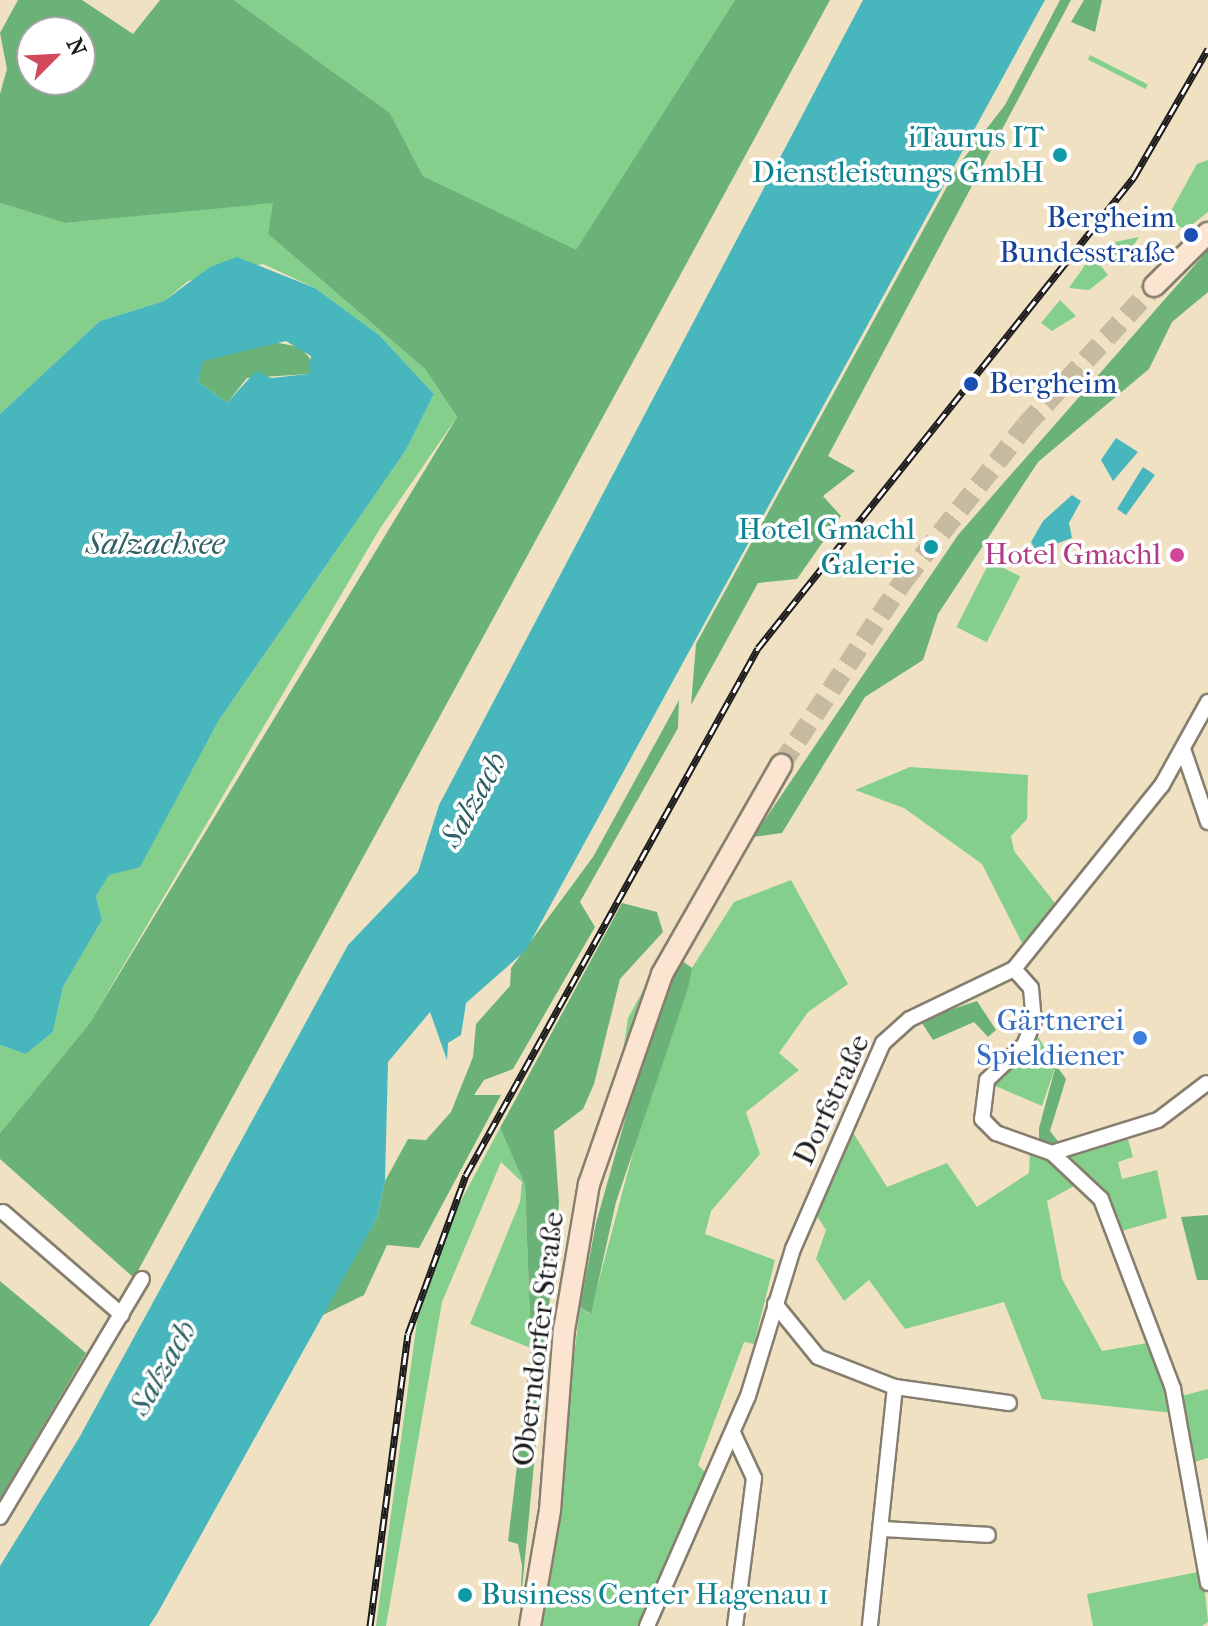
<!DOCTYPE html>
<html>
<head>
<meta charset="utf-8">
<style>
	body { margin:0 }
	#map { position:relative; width:1208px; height:1626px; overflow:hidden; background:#f0e1c2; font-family:"IM FELL French Canon",serif }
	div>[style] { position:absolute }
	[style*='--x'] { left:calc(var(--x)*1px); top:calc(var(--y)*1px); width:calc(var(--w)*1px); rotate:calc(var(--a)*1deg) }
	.green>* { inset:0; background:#84cf8c; transform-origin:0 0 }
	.forest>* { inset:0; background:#6bb278 }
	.water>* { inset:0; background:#47b6bd }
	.secondary-tunnel>* { height:20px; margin-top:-10px; transform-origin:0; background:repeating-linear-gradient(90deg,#c6baa1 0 20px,transparent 0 30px) }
	.roads { filter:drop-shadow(2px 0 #867e6f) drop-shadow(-2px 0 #867e6f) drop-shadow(0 2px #867e6f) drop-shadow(0 -2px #867e6f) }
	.minor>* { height:14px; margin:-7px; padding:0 7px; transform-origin:7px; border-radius:7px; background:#fff }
	.secondary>* { height:20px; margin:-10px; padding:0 10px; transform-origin:10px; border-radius:10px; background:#fce5d0 }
	.rail>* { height:7px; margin-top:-3.5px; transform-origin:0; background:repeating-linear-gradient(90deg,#fff 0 12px,#1c1c1c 0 24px); box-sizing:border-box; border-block:2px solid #1c1c1c }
	.dots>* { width:22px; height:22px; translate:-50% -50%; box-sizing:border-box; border:4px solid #fff; border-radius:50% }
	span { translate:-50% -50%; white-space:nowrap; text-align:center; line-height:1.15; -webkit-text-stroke:7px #fff; paint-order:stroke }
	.culture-label { font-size:30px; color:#0d838f }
	.right { translate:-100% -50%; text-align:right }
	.left { translate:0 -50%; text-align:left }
	.transit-label { font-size:30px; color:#164399 }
	.hotel-label { font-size:30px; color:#b23c85 }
	.shop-label { font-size:30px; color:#366cbe }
	.street-label { font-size:30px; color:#1c1c1c }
	.water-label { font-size:32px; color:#2f6164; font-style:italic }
	.north { position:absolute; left:16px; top:16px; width:80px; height:80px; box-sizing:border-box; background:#fff; border:2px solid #a4a4a4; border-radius:50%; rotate:66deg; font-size:22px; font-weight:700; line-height:32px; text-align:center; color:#1c1c1c }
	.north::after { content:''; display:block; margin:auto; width:28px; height:36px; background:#d1495b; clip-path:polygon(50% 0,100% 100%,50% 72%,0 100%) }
</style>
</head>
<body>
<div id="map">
	<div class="green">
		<div style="clip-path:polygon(234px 0,735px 0,576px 251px,423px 176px,390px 113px)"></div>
		<div style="left:1090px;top:55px;width:65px;height:5px;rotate:27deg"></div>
		<div style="clip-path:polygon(1208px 160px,1208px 212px,1185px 230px,1167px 218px,1197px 164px)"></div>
		<div style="clip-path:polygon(274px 202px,268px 234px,425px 369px,457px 417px,379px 530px,89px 1024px,0 1133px,0 1045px,26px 1054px,53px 1032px,63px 987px,102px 920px,96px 896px,109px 874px,140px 866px,219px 720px,406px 450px,434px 394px,379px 335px,315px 288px,263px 264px,188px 281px,164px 301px,100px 321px,0 414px,0 203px,65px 223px)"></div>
		<div style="clip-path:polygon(1139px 237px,1127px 255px,1113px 256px,1115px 242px)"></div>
		<div style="clip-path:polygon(1092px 255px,1108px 275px,1089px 290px,1069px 288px)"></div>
		<div style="clip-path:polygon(1060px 300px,1076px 316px,1052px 331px,1041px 323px)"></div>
		<div style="left:990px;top:561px;width:34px;height:74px;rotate:27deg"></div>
		<div style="clip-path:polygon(910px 767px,1028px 775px,1027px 819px,1011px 836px,1014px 851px,1058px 907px,1022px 943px,982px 864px,904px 808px,855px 790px)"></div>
		<div style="clip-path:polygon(791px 880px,848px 984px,808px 1012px,779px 1053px,799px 1070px,746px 1112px,760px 1154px,711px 1211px,705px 1234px,775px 1260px,754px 1344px,744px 1342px,698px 1465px,706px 1473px,639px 1626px,541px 1626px,580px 1307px,590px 1314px,644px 1111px,692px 968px,734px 902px)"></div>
		<div style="clip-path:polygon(658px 963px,622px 1058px,628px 1018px)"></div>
		<div style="clip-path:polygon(1035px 1032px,1056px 1065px,1042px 1106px,993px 1085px,1025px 1055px)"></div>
		<div style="clip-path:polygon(500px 1128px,525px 1185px,531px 1348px,470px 1324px,520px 1202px,522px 1182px,501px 1162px,442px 1302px,386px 1626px,376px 1626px,417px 1321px,450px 1221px)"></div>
		<div style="clip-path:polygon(852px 1131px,887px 1187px,947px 1163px,977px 1207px,1029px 1173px,1030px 1150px,1083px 1181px,1047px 1201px,1062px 1279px,1102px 1351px,1153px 1342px,1173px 1413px,1042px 1399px,1004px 1302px,905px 1329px,869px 1280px,844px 1301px,816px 1259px,826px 1230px,817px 1216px)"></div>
		<div style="clip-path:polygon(1128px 1139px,1133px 1157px,1118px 1162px,1122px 1179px,1157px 1170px,1167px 1218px,1118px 1232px,1098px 1185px,1070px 1156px)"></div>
		<div style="clip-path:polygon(1208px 1389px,1208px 1458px,1188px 1464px,1178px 1397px)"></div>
		<div style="clip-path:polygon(1203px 1571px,1208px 1622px,1202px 1626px,1093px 1626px,1087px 1594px)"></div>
	</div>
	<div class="forest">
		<div style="clip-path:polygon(evenodd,18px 0,82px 0,133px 34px,160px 0,234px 0,390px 113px,423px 176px,576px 250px,735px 0,830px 0,134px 1278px,0 1159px,0 1133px,89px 1024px,457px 417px,425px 369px,268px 234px,273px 203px,65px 223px,0 203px,0 94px,7px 69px,0 33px,18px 0,32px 32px,80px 32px,80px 80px,32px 80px,32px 32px)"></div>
		<div style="clip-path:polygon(1060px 0,1071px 0,828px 456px,855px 471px,823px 496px,841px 516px,797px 579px,758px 583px,691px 705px,696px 644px,960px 163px,1005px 105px)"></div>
		<div style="clip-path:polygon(1084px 0,1102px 0,1095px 32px,1071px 22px)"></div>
		<div style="clip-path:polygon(1208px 250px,1208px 292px,1172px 322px,1149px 369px,1038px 462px,938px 614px,923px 660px,865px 697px,782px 833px,753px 837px,958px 535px)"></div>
		<div style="clip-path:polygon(268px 341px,300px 347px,313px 362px,309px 374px,247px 378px,227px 403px,198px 381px,202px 361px)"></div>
		<div style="clip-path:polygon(679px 700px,678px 728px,580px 902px,595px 927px,513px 1069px,484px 1080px,474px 1095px,501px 1095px,419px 1248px,387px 1245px,364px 1295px,321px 1316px,377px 1218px,385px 1181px,408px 1139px,426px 1140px,451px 1112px,473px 1057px,476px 1024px,510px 986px,511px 968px,593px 857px)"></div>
		<div style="clip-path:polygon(622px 903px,657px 912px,663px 932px,620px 979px,594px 1084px,583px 1109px,554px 1131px,559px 1203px,520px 1610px,522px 1566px,518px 1544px,508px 1541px,531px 1348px,525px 1185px,500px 1128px)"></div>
		<div style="clip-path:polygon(681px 960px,692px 968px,688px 988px,616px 1202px,591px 1314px,580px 1307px,596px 1223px,645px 1049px)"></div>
		<div style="clip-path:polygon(977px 1001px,996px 1030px,988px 1037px,974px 1022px,933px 1040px,920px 1020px)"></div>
		<div style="clip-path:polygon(1056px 1065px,1066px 1079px,1050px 1131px,1061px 1145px,1048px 1146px,1039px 1144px,1039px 1128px)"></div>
		<div style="clip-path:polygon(1208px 1215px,1208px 1280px,1197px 1280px,1181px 1217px)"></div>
		<div style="clip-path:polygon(0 1281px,86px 1353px,0 1499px)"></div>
	</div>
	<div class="water">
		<div style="clip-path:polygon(863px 0,1045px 0,526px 950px,466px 1003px,461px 1035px,448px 1043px,447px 1060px,430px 1012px,388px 1062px,385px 1181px,377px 1218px,157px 1614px,149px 1626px,0 1626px,0 1566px,79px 1438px,348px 945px,418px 872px,439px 805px)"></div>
		<div style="clip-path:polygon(evenodd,237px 257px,315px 288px,379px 335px,434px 394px,406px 450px,219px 720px,140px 867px,109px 875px,96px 896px,102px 920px,63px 987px,53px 1032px,26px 1054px,0 1045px,0 414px,100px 321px,164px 301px,210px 267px,237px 257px,286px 341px,311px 356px,309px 374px,271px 378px,256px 371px,227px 403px,198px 381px,203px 361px,286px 341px)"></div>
		<div style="clip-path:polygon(1116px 438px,1138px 452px,1113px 481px,1101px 460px)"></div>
		<div style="clip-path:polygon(1143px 467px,1155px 475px,1126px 515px,1117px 509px)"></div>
		<div style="clip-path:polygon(1072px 495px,1081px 501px,1069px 523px,1072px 538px,1036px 551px,1031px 542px,1043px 521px)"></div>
	</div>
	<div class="secondary-tunnel">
		<div style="--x:781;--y:765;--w:222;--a:-56.4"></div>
		<div style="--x:904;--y:580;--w:196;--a:-51.8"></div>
		<div style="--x:1025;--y:426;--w:190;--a:-47.3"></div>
	</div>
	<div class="roads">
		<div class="minor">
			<div style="--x:1184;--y:752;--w:74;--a:71.1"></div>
			<div style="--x:1014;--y:969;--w:25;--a:48"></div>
			<div style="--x:1031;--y:988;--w:32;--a:85"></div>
			<div style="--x:1034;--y:1020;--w:26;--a:111"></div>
			<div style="--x:1025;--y:1044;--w:52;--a:136.5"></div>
			<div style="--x:987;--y:1080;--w:39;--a:97"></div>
			<div style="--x:982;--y:1119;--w:20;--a:45"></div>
			<div style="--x:996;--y:1133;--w:59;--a:19.7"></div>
			<div style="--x:1052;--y:1153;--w:67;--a:43.2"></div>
			<div style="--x:1101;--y:1199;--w:203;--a:69.2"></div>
			<div style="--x:1173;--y:1389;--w:197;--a:79.8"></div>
			<div style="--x:1052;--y:1153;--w:111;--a:-17.3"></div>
			<div style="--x:1158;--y:1120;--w:61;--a:-37.1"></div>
			<div style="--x:3;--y:1212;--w:157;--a:40.9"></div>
			<div style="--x:775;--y:1304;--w:68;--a:50.9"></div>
			<div style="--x:818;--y:1357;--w:83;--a:21.3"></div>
			<div style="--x:895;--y:1387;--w:240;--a:96"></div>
			<div style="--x:895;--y:1387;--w:115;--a:8"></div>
			<div style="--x:733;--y:1433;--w:50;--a:65"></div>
			<div style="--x:754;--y:1478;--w:149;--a:97.3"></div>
			<div style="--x:0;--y:1517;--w:277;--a:-59.2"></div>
			<div style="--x:881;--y:1529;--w:107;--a:3.2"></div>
			<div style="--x:647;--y:1626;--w:251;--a:-66.3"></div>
			<div style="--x:748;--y:1396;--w:154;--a:-73"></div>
			<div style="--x:793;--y:1249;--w:225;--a:-66.4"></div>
			<div style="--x:883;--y:1043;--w:36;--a:-42"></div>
			<div style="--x:910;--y:1019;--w:115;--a:-25.7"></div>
			<div style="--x:1014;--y:969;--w:236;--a:-51.2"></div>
			<div style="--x:1162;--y:785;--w:95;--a:-61"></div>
		</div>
		<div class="secondary">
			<div style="--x:1154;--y:286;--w:76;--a:-44.5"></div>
			<div style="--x:530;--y:1626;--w:118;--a:-80.2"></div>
			<div style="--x:550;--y:1510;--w:181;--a:-85.6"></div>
			<div style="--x:564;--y:1330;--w:148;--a:-80.3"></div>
			<div style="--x:589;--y:1184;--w:222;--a:-70.8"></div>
			<div style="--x:662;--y:974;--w:241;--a:-60.3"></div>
		</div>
	</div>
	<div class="rail">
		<div style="--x:370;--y:1626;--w:294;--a:-82.6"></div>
		<div style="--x:408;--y:1334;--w:169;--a:-70"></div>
		<div style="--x:466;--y:1175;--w:602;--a:-61.01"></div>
		<div style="--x:758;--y:648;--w:603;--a:-51.4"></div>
		<div style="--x:1134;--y:177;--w:148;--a:-60"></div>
	</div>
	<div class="dots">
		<div style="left:1060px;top:155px;background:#0f9aa8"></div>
		<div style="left:1191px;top:235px;background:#1a4fb4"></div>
		<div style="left:971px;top:384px;background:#1a4fb4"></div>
		<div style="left:931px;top:547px;background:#0f9aa8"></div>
		<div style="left:1177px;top:555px;background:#d1479c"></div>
		<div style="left:1140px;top:1038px;background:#3f7fe0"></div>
		<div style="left:465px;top:1595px;background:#0f9aa8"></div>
	</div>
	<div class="culture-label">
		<span class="right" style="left:1044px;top:155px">iTaurus IT<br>Dienstleistungs GmbH</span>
		<span class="right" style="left:915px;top:547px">Hotel Gmachl<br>Galerie</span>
		<span class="left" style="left:481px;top:1595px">Business Center Hagenau 1</span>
	</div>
	<div class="transit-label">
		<span class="right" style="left:1175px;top:235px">Bergheim<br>Bundesstraße</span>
		<span class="left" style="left:989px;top:384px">Bergheim</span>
	</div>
	<div class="hotel-label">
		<span class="right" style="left:1161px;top:555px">Hotel Gmachl</span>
	</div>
	<div class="shop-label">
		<span class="right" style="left:1124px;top:1038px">Gärtnerei<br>Spieldiener</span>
	</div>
	<div class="street-label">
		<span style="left:832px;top:1100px;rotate:-65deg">Dorfstraße</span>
		<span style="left:539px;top:1339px;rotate:-83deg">Oberndorfer Straße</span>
	</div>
	<div class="water-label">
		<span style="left:155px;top:544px">Salzachsee</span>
		<span style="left:474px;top:800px;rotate:-61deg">Salzach</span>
		<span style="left:163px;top:1368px;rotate:-60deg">Salzach</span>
	</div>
	<div class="north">N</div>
</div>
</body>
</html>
